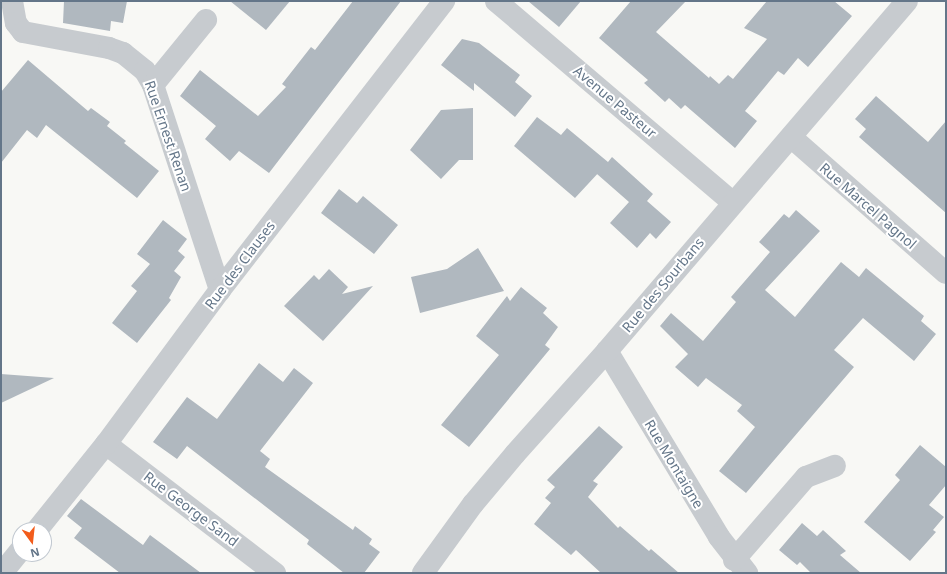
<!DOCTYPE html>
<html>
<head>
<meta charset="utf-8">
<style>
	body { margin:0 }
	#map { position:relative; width:947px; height:574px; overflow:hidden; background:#f8f8f5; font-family:"Noto Sans",sans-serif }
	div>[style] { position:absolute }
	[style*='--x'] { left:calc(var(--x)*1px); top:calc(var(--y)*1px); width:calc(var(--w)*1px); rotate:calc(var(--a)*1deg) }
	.building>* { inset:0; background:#b0b8bf }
	.minor>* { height:22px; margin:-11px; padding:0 11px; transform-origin:11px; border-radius:11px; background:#c7cbcf }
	span { translate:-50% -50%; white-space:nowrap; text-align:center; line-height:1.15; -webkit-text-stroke:4px #fff; paint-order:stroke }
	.street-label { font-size:14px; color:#647689 }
	.frame { position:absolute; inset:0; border:2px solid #647689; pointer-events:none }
	.north { position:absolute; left:12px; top:522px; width:40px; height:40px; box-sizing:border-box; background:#fff; border:1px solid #c1c8d0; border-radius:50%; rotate:165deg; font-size:11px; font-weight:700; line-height:16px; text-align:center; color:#647689 }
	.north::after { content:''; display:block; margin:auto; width:14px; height:18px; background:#f25c1b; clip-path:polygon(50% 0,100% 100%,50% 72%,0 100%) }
</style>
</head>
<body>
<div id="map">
	<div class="building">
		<div style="clip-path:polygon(64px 1px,127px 1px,123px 23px,111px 21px,110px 31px,63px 23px)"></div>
		<div style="clip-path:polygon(230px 1px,290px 1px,266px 30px)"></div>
		<div style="clip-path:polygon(353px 1px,401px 1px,269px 173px,239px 151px,230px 161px,205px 139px,216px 126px,180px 96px,200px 70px,258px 116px,286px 87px,282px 84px,311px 47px,315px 50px)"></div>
		<div style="clip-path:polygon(528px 1px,581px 1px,559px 27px)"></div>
		<div style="clip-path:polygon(631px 1px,686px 1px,656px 32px,709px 78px,710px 76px,719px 84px,728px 75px,733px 79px,767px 39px,744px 28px,767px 1px,834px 1px,852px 16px,808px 67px,798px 58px,784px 75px,778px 71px,745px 111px,757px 121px,735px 148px,685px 105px,681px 109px,669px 98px,665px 102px,644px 83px,648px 80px,599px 38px)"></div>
		<div style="clip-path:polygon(462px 39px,479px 43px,520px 75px,515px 82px,532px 96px,515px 117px,474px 83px,474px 91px,441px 65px)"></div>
		<div style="clip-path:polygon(28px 60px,88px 111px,91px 108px,110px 122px,107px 126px,126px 141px,124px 143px,159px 171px,137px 198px,46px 125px,37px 138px,27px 130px,1px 163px,1px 92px)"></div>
		<div style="clip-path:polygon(876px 96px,928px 142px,946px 121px,946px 213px,859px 137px,866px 129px,855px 119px)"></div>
		<div style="clip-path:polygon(473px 108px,473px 160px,459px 160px,441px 179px,410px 150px,441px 110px)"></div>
		<div style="clip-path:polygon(537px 117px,561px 135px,567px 128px,608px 162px,612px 157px,653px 194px,647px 201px,671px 222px,656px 239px,650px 233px,637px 248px,610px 223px,629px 202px,597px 174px,601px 170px,575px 198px,514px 146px)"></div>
		<div style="clip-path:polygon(339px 189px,357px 203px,363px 196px,398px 225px,374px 254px,321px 213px)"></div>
		<div style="clip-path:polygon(796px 210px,820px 231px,765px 290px,795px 317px,841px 262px,859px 277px,866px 268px,924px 316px,921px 321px,936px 334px,914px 361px,863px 318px,834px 350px,854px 367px,746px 493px,719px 471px,755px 427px,737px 411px,742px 405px,706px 378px,698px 387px,675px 367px,688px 354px,660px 326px,671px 313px,703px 341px,736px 302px,731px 297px,770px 252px,759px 242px,784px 214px,789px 218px)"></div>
		<div style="clip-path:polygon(163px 220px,187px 239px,178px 251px,185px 257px,174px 271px,181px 277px,169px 298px,171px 300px,137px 343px,112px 323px,137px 291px,131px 286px,150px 264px,137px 254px)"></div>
		<div style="clip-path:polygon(478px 248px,504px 291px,420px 313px,411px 277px,447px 269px)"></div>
		<div style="clip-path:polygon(329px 269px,348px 287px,342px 294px,373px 286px,323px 341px,284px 306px,314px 275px,319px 280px)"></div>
		<div style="clip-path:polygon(521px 287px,547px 308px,543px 313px,558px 327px,545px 345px,550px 349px,469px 447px,441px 425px,499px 355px,476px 336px,507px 296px,510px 301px)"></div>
		<div style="clip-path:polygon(259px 363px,283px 382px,294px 368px,313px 383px,260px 451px,270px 459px,265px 467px,353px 530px,355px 526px,372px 539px,369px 544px,380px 552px,364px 573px,344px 573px,307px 544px,309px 540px,187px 446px,177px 459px,153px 442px,187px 397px,217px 419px)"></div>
		<div style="clip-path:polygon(1px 374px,54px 378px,1px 403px)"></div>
		<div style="clip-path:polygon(599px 426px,623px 447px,593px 481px,598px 484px,588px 497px,618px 528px,620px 526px,649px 551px,651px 549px,679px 573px,601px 573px,576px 550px,571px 555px,534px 524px,551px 503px,545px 498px,555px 487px,547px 480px)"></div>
		<div style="clip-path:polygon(920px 445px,946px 467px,946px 485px,929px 505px,944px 517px,933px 530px,936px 532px,910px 561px,864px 522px,900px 480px,895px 475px)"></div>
		<div style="clip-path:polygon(81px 499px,143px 545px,150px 535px,201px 573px,120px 573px,74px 538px,82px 528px,67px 516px)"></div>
		<div style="clip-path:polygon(802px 523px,817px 536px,823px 530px,846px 551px,840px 555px,861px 573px,811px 573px,800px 562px,797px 565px,779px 550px)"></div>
	</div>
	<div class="minor">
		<div style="--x:12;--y:1;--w:22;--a:80"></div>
		<div style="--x:16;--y:23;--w:11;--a:52"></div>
		<div style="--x:23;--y:32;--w:87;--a:10.5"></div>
		<div style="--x:109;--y:48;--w:15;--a:20"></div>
		<div style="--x:123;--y:53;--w:28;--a:39"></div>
		<div style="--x:145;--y:71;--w:16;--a:60"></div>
		<div style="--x:153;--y:85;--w:216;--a:71.9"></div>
		<div style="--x:496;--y:1;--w:311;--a:40.4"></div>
		<div style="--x:153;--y:85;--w:84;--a:-50.8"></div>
		<div style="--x:791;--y:137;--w:206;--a:41.3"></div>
		<div style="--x:607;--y:351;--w:217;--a:58.9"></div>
		<div style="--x:719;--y:537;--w:46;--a:52.1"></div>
		<div style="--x:106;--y:444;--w:213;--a:37.4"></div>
		<div style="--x:37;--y:530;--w:110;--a:-51.3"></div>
		<div style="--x:106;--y:444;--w:192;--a:-53.5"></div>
		<div style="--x:220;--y:290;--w:366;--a:-52.2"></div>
		<div style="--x:734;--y:560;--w:110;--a:-49.1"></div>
		<div style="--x:806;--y:477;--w:31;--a:-21"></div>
		<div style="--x:2;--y:573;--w:28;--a:-51"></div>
		<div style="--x:423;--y:573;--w:85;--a:-54.1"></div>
		<div style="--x:473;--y:504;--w:65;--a:-50"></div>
		<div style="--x:515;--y:454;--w:138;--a:-48.2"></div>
		<div style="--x:607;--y:351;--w:461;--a:-49.4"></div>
	</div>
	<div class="street-label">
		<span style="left:615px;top:102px;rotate:40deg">Avenue Pasteur</span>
		<span style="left:168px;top:136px;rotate:71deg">Rue Ernest Renan</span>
		<span style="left:868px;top:206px;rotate:41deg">Rue Marcel Pagnol</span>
		<span style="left:240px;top:265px;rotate:-53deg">Rue des Clauses</span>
		<span style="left:663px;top:285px;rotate:-50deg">Rue des Sourbans</span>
		<span style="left:674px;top:464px;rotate:59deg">Rue Montaigne</span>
		<span style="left:191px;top:509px;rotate:37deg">Rue George Sand</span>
	</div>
	<div class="frame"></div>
	<div class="north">N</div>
</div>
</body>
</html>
